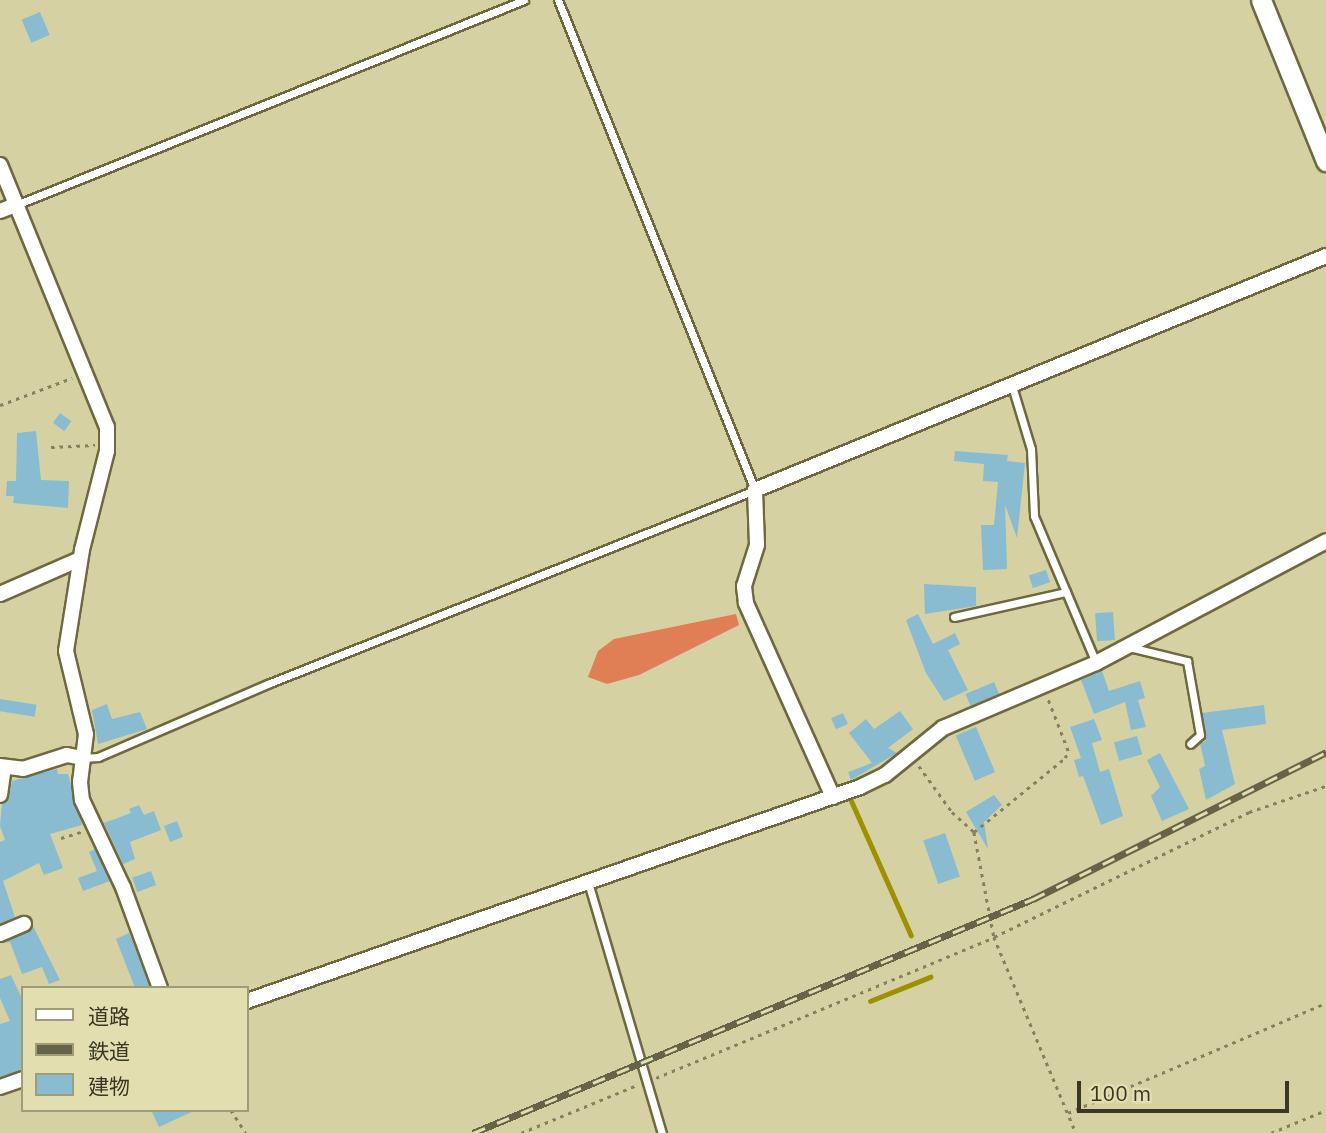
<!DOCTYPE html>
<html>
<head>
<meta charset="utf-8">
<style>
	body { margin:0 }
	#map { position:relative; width:1326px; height:1133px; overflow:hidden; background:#d5d1a3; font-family:"IBM Plex Sans","Noto Sans JP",sans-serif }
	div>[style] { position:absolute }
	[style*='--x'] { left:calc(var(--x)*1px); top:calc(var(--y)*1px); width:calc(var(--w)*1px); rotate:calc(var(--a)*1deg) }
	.green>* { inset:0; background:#e07f56 }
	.stream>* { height:4.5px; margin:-2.25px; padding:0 2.25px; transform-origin:2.25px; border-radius:2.25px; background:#9e9001 }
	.building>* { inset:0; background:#89bcd0; transform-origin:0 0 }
	.path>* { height:2.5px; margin-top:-1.25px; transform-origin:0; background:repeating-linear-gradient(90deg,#848161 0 3.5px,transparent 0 8.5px) }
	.roads { filter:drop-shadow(2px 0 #6e693f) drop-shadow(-2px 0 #6e693f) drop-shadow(0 2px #6e693f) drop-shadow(0 -2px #6e693f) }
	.service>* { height:7px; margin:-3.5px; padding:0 3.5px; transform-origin:3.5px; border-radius:3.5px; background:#fff }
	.minor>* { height:14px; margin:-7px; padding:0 7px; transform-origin:7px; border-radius:7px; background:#fff }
	.secondary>* { height:19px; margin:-9.5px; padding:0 9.5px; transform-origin:9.5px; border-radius:9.5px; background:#fff }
	.rail>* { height:7px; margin-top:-3.5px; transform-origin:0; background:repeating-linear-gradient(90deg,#e2deb0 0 13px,#656348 0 26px); box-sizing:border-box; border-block:2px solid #656348 }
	span { translate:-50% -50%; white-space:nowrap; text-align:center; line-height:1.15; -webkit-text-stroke:6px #e2deb0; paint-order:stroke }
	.legend { position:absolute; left:21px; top:986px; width:228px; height:126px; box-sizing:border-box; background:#e2deb0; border:2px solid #9f9c78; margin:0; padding:9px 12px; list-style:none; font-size:21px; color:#3a3825 }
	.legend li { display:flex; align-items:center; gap:14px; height:35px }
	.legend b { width:35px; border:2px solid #9f9c78 }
	.scale { position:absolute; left:1077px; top:1081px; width:212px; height:32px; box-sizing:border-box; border:4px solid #3a3825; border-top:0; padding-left:9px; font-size:21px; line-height:24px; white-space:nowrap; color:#3a3825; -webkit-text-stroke:5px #e2deb0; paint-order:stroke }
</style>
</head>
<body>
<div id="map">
	<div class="green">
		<div style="clip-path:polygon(736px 614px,739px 625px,639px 675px,607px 684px,588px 677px,598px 651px,614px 639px)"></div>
	</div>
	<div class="stream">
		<div style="--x:851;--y:800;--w:148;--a:66"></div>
		<div style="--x:870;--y:1001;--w:65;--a:-21.8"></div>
	</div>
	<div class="building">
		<div style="left:40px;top:12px;width:25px;height:20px;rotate:67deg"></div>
		<div style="left:60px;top:413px;width:14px;height:12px;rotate:36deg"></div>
		<div style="clip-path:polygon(36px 431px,41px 480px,69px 481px,68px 508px,13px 503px,14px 496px,6px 496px,7px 481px,16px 481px,17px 433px)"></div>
		<div style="clip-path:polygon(955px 451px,1008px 455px,1007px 461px,1025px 463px,1017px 538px,1005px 505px,1007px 569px,983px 570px,981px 525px,994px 525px,998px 482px,983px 481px,984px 464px,954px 461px)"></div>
		<div style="left:1046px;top:570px;width:13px;height:18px;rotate:72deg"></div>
		<div style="clip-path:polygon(924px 584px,976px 587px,976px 606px,925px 614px)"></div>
		<div style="left:1113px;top:612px;width:28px;height:18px;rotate:86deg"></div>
		<div style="clip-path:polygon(918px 614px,933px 644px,955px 633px,960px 644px,948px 650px,968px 690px,944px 701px,926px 673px,906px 620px)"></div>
		<div style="clip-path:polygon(1102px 671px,1109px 691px,1140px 681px,1145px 698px,1138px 700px,1146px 727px,1131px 730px,1125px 702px,1094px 714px,1081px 680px)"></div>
		<div style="left:994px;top:682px;width:13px;height:31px;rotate:67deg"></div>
		<div style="left:0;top:699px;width:37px;height:12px;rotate:9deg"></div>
		<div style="clip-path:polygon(107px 704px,112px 719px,140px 712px,147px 729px,98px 744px,92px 710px)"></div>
		<div style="clip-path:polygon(1264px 705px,1266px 724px,1222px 730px,1235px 784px,1206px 800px,1199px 769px,1205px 766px,1200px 743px,1206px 741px,1202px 713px)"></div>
		<div style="clip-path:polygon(900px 711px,913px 729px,888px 748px,897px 753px,851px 780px,848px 772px,872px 763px,849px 733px,866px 719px,874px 729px)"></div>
		<div style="left:843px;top:713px;width:12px;height:13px;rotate:66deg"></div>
		<div style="clip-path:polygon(1094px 719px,1102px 740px,1092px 743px,1100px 772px,1109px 769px,1123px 816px,1101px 825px,1083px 776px,1079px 777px,1074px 760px,1081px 758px,1070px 727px)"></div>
		<div style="left:976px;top:727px;width:49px;height:22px;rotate:67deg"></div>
		<div style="left:1137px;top:736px;width:19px;height:24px;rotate:74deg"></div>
		<div style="clip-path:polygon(1160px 753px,1189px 809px,1162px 821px,1151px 796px,1160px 787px,1147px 760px)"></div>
		<div style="clip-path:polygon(57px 769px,58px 774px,68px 774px,82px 825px,50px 834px,63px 868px,44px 875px,39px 863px,3px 881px,15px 917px,0 924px,0 842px,5px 840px,0 826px,2px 804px,8px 802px,12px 781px)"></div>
		<div style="clip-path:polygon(994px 795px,1002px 805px,984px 822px,988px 849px,966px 812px)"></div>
		<div style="clip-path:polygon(139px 805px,144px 815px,154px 811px,161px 830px,130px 842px,135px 859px,123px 864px,104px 823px,131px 813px,129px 809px)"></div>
		<div style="left:177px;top:821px;width:17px;height:14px;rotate:69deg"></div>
		<div style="left:945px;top:833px;width:46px;height:23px;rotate:71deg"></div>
		<div style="clip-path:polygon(95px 849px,110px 881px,83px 891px,78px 878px,97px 871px,89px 852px)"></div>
		<div style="left:151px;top:871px;width:15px;height:20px;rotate:70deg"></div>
		<div style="clip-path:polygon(33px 926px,60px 980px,49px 984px,42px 967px,22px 974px,10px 942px,5px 943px)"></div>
		<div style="clip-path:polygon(129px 933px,134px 945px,150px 988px,135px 988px,116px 939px)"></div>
		<div style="clip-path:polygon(11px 975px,23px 1001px,23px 1070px,0 1077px,0 1024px,10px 1021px,0 998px,0 979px)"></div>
		<div style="clip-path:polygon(151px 1110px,196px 1110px,159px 1127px)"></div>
	</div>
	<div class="path">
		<div style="--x:0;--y:405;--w:77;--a:-20.6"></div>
		<div style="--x:51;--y:447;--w:44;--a:-2.6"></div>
		<div style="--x:919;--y:766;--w:57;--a:54.3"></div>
		<div style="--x:952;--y:812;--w:30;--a:42"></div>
		<div style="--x:974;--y:832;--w:107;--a:79.2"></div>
		<div style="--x:994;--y:937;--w:212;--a:67.3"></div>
		<div style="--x:974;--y:832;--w:117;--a:-39.1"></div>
		<div style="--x:1065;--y:758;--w:8;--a:-67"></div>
		<div style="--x:1068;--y:751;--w:58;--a:-111.3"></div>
		<div style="--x:61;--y:838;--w:21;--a:-17"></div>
		<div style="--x:656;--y:1078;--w:366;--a:-22.6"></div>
		<div style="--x:994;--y:937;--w:284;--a:-26.1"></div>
		<div style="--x:1249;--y:812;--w:81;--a:-18.7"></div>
		<div style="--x:231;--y:1110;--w:27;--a:57"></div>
		<div style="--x:1068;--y:1113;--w:280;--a:-23.1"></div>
		<div style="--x:521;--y:1133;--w:126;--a:-22.5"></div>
		<div style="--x:1271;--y:1133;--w:60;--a:-22.7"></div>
	</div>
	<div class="roads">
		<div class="service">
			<div style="--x:16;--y:205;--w:548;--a:-21.98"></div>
			<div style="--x:1012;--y:386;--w:66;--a:73.2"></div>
			<div style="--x:1031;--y:449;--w:67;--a:87.4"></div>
			<div style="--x:1034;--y:516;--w:160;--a:67.1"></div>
			<div style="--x:954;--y:617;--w:115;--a:-12.6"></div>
			<div style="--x:1129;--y:647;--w:60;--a:13.6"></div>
			<div style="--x:1187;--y:661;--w:75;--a:80"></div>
			<div style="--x:1200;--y:735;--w:13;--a:138"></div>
			<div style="--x:83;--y:758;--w:15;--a:-4"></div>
			<div style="--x:98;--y:757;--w:187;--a:-23.3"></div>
			<div style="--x:270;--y:683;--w:522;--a:-21.7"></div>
			<div style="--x:755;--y:490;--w:528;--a:-111.9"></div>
			<div style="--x:588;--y:882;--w:262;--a:73.6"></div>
		</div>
		<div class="minor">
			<div style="--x:0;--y:165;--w:283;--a:67.8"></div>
			<div style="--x:107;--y:427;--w:24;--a:90"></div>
			<div style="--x:107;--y:451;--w:102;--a:104.2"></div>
			<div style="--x:82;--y:550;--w:102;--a:99"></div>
			<div style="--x:66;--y:651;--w:85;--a:76.5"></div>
			<div style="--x:86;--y:734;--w:48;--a:97.1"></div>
			<div style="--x:80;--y:782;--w:18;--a:84"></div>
			<div style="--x:82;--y:800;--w:96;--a:64.8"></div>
			<div style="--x:123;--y:887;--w:108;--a:69.9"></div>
			<div style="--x:0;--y:211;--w:17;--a:-21"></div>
			<div style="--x:0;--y:594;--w:87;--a:-23.6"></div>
			<div style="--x:0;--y:766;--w:23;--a:7"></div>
			<div style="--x:23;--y:769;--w:46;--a:-17.7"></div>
			<div style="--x:67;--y:755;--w:16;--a:11"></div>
			<div style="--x:0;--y:795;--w:27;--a:-82"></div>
			<div style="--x:833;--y:797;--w:213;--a:-114.2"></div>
			<div style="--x:746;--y:603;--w:17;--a:-97"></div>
			<div style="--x:744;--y:586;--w:43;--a:-72.4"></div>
			<div style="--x:757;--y:545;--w:55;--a:-92.1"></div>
			<div style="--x:755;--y:490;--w:617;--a:-22.28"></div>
			<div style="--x:0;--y:934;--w:26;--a:-23"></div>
			<div style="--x:247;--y:1001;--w:649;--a:-19.24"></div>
			<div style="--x:860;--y:787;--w:28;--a:-26"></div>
			<div style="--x:885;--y:775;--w:75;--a:-39"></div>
			<div style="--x:943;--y:728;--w:166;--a:-23"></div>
			<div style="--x:1096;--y:663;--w:260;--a:-27.9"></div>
			<div style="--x:0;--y:1087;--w:24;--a:-19"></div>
		</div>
		<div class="secondary">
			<div style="--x:1261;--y:0;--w:174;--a:68"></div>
		</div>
	</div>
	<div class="rail">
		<div style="--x:473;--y:1133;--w:607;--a:-22.68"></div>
		<div style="--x:1033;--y:899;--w:328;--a:-26.6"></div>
	</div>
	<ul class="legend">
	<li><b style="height:9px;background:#fff"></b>道路</li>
	<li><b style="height:9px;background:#656348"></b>鉄道</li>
	<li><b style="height:19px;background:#89bcd0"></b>建物</li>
	</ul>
	<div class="scale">100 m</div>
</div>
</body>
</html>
